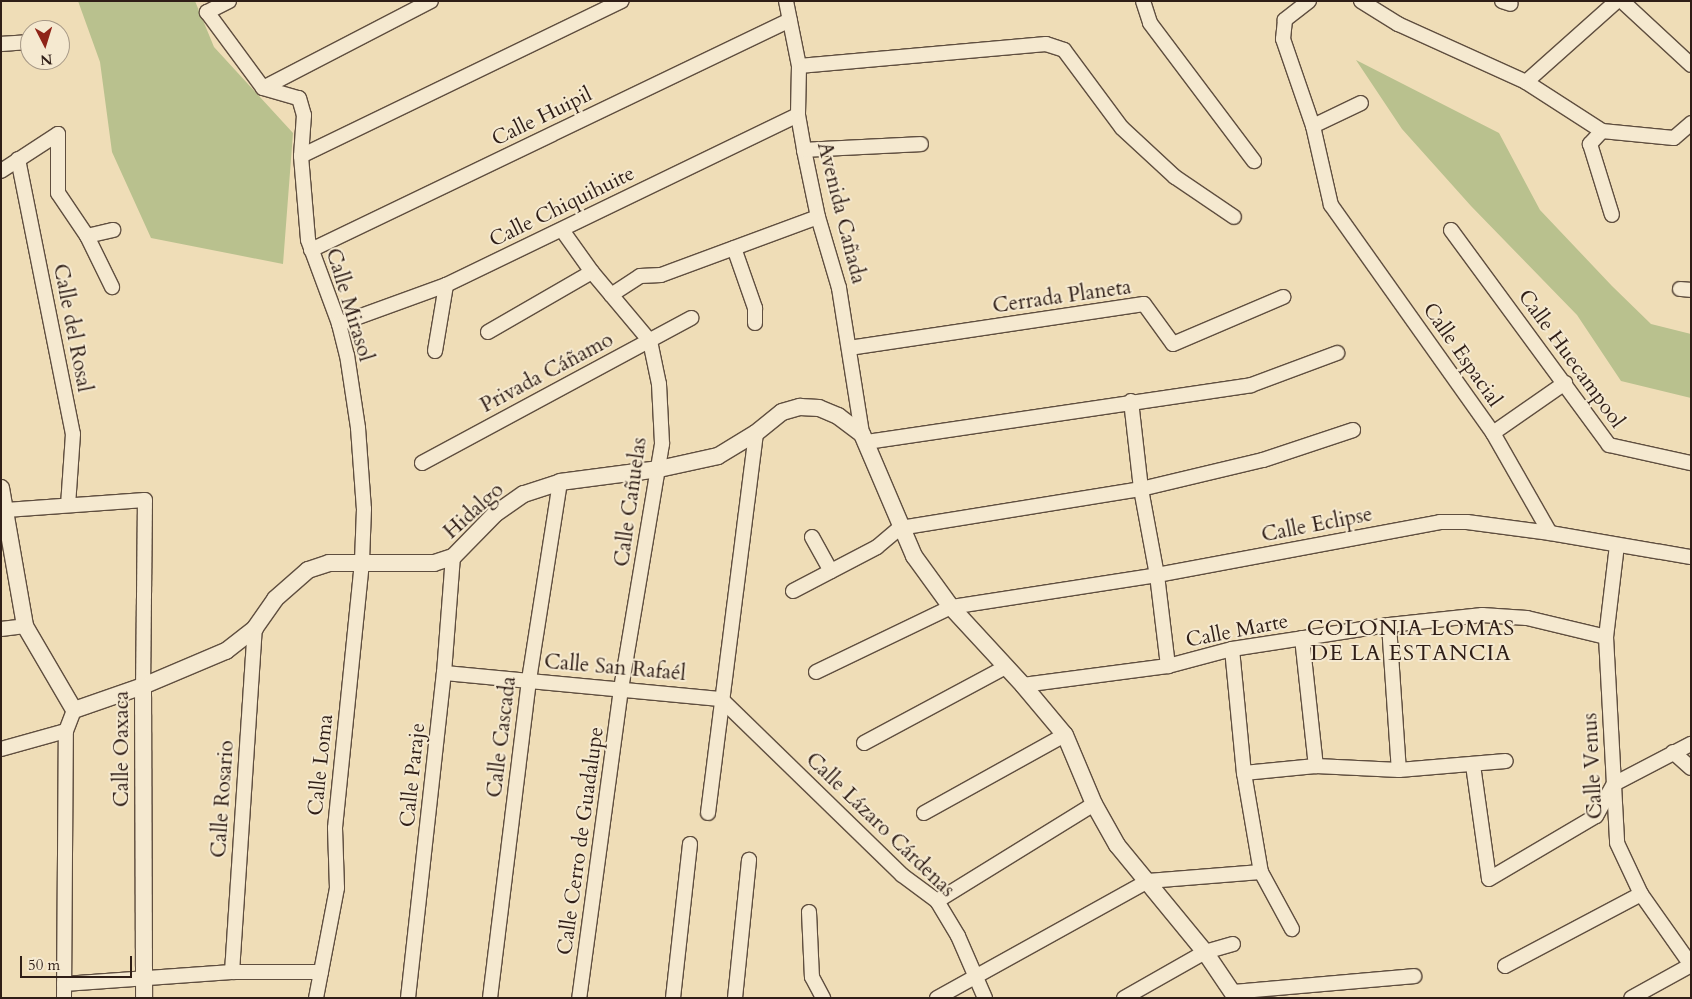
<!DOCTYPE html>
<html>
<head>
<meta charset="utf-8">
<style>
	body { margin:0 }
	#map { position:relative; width:1692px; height:999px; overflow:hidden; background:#efddb7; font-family:Cardo,serif }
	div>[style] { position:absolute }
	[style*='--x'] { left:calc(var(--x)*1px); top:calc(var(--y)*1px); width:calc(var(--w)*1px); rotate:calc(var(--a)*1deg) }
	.green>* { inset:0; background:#b9c18e }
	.roads { filter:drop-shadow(1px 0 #5f4e3f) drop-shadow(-1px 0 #5f4e3f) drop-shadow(0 1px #5f4e3f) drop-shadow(0 -1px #5f4e3f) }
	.minor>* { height:14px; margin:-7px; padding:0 7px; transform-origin:7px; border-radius:7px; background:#f5e9d0 }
	.tertiary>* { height:16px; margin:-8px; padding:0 8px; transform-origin:8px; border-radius:8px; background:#f5e9d0 }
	span { translate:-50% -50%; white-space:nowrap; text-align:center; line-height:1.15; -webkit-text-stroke:4px #f5e9d0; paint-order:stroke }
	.street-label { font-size:21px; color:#2f1e17 }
	.neighbourhood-label { font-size:22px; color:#2f1e17; letter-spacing:1px }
	.frame { position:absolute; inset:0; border:2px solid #2f1e17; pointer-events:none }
	.north { position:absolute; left:20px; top:20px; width:50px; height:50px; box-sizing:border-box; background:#f5e9d0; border:1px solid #a69886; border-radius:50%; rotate:175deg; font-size:14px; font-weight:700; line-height:20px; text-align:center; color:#2f1e17 }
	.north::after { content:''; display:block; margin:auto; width:18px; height:22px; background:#8f2418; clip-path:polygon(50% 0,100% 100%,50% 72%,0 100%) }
	.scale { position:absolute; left:20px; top:956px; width:112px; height:22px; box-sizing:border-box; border:2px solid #2f1e17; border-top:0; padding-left:6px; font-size:15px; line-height:18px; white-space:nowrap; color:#2f1e17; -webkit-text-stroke:4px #f5e9d0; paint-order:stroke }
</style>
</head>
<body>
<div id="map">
	<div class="green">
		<div style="clip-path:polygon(78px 1px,195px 1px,214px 47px,293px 133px,283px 264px,151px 238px,112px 152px,100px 62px)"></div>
		<div style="clip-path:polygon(1356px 60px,1499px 133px,1540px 210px,1612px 286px,1651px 324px,1691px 334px,1691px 398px,1621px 381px,1577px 315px,1471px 206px,1402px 129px)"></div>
	</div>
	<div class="roads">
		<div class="minor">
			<div style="--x:229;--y:1;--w:25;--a:153"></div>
			<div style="--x:207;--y:12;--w:94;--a:53.6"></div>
			<div style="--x:786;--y:1;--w:66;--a:78.7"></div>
			<div style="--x:799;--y:66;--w:49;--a:91.2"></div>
			<div style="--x:798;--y:115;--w:36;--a:80"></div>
			<div style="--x:804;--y:150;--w:68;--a:78.2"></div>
			<div style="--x:818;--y:217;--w:74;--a:73.5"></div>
			<div style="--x:839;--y:288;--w:148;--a:81"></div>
			<div style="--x:1143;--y:1;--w:23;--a:72"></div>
			<div style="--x:1150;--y:23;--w:173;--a:53"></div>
			<div style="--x:1309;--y:1;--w:31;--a:142"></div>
			<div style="--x:1285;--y:20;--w:19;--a:96"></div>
			<div style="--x:1283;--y:39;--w:92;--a:71"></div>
			<div style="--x:1313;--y:126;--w:81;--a:77.2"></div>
			<div style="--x:1331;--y:205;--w:280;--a:54.6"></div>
			<div style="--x:1493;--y:433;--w:115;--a:60.3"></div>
			<div style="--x:1361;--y:1;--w:44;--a:31.9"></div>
			<div style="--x:1398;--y:24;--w:141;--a:24.4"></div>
			<div style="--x:1526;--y:82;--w:90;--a:32.8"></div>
			<div style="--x:1602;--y:131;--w:72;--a:5.6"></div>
			<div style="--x:1674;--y:138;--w:23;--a:-41"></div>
			<div style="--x:1502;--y:1;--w:9;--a:18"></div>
			<div style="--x:1622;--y:1;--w:94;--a:42.8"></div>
			<div style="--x:1;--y:44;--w:27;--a:-4"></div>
			<div style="--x:799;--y:66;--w:248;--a:-5.1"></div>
			<div style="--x:1046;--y:44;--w:19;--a:18"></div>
			<div style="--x:1064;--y:50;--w:97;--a:53.4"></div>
			<div style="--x:1122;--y:128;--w:72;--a:42.8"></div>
			<div style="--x:1175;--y:177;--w:71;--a:34.1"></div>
			<div style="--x:1526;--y:82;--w:122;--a:-41.7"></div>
			<div style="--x:263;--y:88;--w:37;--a:16"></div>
			<div style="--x:299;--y:98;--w:18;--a:74"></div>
			<div style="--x:304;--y:115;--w:41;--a:94.2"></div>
			<div style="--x:301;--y:156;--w:84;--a:85.2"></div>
			<div style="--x:308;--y:240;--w:90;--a:69.7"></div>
			<div style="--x:339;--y:324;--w:32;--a:76"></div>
			<div style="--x:347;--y:355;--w:74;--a:81.4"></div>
			<div style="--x:358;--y:428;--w:81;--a:85.8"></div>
			<div style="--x:364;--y:509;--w:53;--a:92.2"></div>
			<div style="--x:362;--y:562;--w:267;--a:95.8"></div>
			<div style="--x:335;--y:828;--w:60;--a:88.1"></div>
			<div style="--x:337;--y:888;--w:112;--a:100.8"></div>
			<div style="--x:263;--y:88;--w:189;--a:-27.4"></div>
			<div style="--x:1313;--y:126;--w:53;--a:-25.6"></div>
			<div style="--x:1602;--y:131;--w:18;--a:133"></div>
			<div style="--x:1590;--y:144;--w:74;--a:72.8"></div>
			<div style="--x:58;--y:134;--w:59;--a:90"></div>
			<div style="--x:58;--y:193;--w:52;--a:56"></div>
			<div style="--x:87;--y:236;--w:57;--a:63.9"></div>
			<div style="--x:804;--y:150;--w:117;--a:-2.9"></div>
			<div style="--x:301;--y:156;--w:356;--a:-25.8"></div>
			<div style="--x:18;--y:159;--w:280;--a:78.7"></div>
			<div style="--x:73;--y:434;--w:71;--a:94"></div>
			<div style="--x:1;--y:171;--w:68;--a:-33"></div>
			<div style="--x:562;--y:230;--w:52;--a:54.5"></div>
			<div style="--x:592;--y:272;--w:90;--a:50"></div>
			<div style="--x:650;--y:341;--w:44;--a:78.2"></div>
			<div style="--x:659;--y:384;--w:60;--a:87.1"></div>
			<div style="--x:662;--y:444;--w:248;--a:99.5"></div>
			<div style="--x:621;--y:689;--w:312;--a:97.7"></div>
			<div style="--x:1451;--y:230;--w:267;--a:53.7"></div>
			<div style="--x:1609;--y:445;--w:84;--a:12.4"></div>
			<div style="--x:87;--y:236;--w:27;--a:-13"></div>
			<div style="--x:734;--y:248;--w:64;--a:70.7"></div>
			<div style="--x:755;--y:308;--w:15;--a:90"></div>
			<div style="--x:311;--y:250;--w:531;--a:-25.65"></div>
			<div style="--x:1680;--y:289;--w:11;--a:5"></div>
			<div style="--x:611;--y:295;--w:35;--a:-33"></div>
			<div style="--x:640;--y:276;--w:21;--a:-3"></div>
			<div style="--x:661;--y:275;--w:167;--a:-20.3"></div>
			<div style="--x:339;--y:324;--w:114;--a:-20"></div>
			<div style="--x:446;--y:285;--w:391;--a:-25.8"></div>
			<div style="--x:488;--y:332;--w:120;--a:-30"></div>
			<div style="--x:849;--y:348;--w:298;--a:-8.5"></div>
			<div style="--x:1144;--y:304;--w:49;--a:54.1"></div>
			<div style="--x:1173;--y:344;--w:120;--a:-23.1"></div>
			<div style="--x:435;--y:351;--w:67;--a:-80.5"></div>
			<div style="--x:1131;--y:401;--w:89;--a:83.5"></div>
			<div style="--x:1141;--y:489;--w:87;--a:79.5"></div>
			<div style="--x:1157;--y:575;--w:92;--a:83.1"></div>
			<div style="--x:1493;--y:433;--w:88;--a:-34.8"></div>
			<div style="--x:867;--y:442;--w:388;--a:-8.4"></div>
			<div style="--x:1251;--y:385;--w:92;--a:-20.4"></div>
			<div style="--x:422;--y:463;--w:306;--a:-28.3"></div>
			<div style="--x:6;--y:510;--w:139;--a:-4.1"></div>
			<div style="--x:145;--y:500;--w:186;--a:90.6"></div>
			<div style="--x:812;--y:537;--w:39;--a:61"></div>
			<div style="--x:1617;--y:545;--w:93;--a:96.8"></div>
			<div style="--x:1606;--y:637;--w:206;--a:86.9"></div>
			<div style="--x:1617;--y:843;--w:56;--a:64.8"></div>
			<div style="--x:1641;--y:894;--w:87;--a:54.8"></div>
			<div style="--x:1691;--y:965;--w:68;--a:151.2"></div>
			<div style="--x:793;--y:591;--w:95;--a:-27.6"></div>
			<div style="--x:877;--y:547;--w:30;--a:-40"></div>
			<div style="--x:900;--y:528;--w:244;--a:-9.2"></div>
			<div style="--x:1141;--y:489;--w:125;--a:-13.4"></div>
			<div style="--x:1263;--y:460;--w:95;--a:-18.4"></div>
			<div style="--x:1389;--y:625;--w:145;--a:86.1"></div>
			<div style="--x:1;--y:629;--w:24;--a:-7"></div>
			<div style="--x:1302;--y:638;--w:129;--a:83.8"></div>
			<div style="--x:1232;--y:649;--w:125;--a:84.5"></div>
			<div style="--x:1244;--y:773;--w:100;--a:80.3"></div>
			<div style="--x:1261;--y:872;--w:65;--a:61.5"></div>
			<div style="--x:816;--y:672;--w:150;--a:-25.7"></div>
			<div style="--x:951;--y:607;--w:208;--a:-8.8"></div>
			<div style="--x:1157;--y:575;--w:288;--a:-10.6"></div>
			<div style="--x:1440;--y:522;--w:27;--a:0"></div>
			<div style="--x:1467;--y:522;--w:84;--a:7.5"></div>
			<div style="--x:1550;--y:533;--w:143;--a:9.7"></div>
			<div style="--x:444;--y:673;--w:278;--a:5.4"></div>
			<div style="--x:1023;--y:685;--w:146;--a:-7.5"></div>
			<div style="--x:1168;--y:666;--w:66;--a:-14.9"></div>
			<div style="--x:1232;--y:649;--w:159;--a:-8.7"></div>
			<div style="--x:1389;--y:625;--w:94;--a:-6.1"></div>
			<div style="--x:1482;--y:615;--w:45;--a:3.8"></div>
			<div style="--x:1527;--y:618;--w:81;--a:13.5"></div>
			<div style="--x:721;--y:699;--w:252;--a:44.2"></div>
			<div style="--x:902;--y:875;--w:44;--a:36.6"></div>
			<div style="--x:937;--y:901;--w:41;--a:59"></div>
			<div style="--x:958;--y:936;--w:68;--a:66.5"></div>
			<div style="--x:864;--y:743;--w:161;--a:-28.2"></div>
			<div style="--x:1;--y:749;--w:67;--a:-15.5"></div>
			<div style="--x:1673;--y:752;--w:24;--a:42"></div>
			<div style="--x:1473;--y:765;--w:115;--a:82"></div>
			<div style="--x:1489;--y:879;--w:124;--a:-30.5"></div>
			<div style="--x:1596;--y:816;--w:37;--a:-61"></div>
			<div style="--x:1614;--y:784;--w:87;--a:-27.5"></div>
			<div style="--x:1244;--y:773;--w:72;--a:-5.6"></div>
			<div style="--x:1316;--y:766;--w:83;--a:2.8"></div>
			<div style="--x:1399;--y:770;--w:107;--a:-4.8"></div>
			<div style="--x:708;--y:813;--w:383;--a:-82.8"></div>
			<div style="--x:924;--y:813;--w:161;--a:-29"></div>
			<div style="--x:937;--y:901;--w:185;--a:-31.7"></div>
			<div style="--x:809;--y:912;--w:65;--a:87.4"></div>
			<div style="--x:812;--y:977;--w:24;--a:62"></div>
			<div style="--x:1505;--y:966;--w:154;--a:-27.9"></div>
			<div style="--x:232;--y:972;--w:345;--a:-86.2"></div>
			<div style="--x:64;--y:984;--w:168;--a:-4.1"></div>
			<div style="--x:232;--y:972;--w:89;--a:0"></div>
			<div style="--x:1232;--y:992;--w:183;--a:-5"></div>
			<div style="--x:64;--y:998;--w:267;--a:-89.6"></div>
			<div style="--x:66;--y:731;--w:22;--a:-69"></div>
			<div style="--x:408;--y:998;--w:327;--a:-83.7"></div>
			<div style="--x:444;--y:673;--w:116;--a:-85.6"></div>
			<div style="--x:490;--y:998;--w:320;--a:-83"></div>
			<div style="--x:529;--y:680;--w:200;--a:-81.1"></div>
			<div style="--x:673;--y:998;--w:155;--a:-83.7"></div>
			<div style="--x:735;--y:998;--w:139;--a:-84.2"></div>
			<div style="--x:937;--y:998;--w:241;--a:-29"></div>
			<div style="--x:1148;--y:881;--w:113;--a:-4.6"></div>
			<div style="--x:1124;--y:998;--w:93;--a:-29.6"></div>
			<div style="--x:1205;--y:952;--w:29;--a:-16"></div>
		</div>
		<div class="tertiary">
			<div style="--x:1;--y:488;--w:140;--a:80.1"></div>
			<div style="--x:25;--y:626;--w:97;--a:59.7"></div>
			<div style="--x:74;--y:710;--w:73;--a:-19.2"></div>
			<div style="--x:143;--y:686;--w:90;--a:-22.9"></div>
			<div style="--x:226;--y:651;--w:37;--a:-38"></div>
			<div style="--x:255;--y:628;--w:35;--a:-55"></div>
			<div style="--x:275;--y:599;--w:44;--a:-41.3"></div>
			<div style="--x:308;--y:570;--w:22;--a:-18"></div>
			<div style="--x:329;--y:563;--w:105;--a:0"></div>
			<div style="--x:434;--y:563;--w:20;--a:-18"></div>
			<div style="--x:453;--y:557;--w:60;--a:-45.7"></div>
			<div style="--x:495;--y:514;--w:35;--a:-35"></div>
			<div style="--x:524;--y:494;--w:38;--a:-18"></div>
			<div style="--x:560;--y:482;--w:100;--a:-7.5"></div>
			<div style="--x:659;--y:469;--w:60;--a:-12.4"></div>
			<div style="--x:718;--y:456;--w:44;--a:-31.2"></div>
			<div style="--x:756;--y:433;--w:33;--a:-39"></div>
			<div style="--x:782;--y:412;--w:19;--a:-16"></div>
			<div style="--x:800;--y:407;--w:19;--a:3"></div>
			<div style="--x:819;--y:408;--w:21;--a:23"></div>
			<div style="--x:838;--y:416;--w:30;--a:37"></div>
			<div style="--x:862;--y:434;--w:133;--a:66.9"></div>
			<div style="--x:914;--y:556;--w:63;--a:54"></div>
			<div style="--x:951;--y:607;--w:106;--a:47.3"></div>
			<div style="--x:1023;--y:685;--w:65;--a:50"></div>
			<div style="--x:1065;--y:735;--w:75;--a:67.2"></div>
			<div style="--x:1094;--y:804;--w:47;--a:60.7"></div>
			<div style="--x:1117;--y:845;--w:139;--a:50.6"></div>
			<div style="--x:1205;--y:952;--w:55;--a:56"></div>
			<div style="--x:143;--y:686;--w:312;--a:89.8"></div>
		</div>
	</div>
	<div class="street-label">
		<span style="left:542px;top:117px;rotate:-26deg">Calle Huipil</span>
		<span style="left:562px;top:207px;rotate:-26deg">Calle Chiquihuite</span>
		<span style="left:841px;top:213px;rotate:76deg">Avenida Cañada</span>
		<span style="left:1062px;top:297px;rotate:-8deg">Cerrada Planeta</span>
		<span style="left:349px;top:305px;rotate:73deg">Calle Mirasol</span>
		<span style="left:72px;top:328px;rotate:79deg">Calle del Rosal</span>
		<span style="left:1462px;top:355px;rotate:55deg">Calle Espacial</span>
		<span style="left:1571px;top:359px;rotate:54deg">Calle Huecampool</span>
		<span style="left:547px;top:373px;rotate:-28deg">Privada Cáñamo</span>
		<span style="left:631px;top:502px;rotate:-82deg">Calle Cañuelas</span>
		<span style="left:474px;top:511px;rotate:-42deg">Hidalgo</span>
		<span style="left:1317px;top:525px;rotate:-11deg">Calle Eclipse</span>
		<span style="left:1237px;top:631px;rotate:-11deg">Calle Marte</span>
		<span style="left:615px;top:668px;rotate:5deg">Calle San Rafaél</span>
		<span style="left:502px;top:737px;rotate:-83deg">Calle Cascada</span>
		<span style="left:122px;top:749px;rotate:-90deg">Calle Oaxaca</span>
		<span style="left:321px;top:765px;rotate:-84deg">Calle Loma</span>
		<span style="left:1593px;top:766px;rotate:-93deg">Calle Venus</span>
		<span style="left:413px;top:775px;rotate:-84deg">Calle Paraje</span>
		<span style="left:223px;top:799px;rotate:-86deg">Calle Rosario</span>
		<span style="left:880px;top:825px;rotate:44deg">Calle Lázaro Cárdenas</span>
		<span style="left:581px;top:841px;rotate:-82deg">Calle Cerro de Guadalupe</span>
	</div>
	<div class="neighbourhood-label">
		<span style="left:1411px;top:641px">COLONIA LOMAS<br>DE LA ESTANCIA</span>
	</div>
	<div class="frame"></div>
	<div class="north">N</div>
	<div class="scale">50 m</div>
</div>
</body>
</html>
